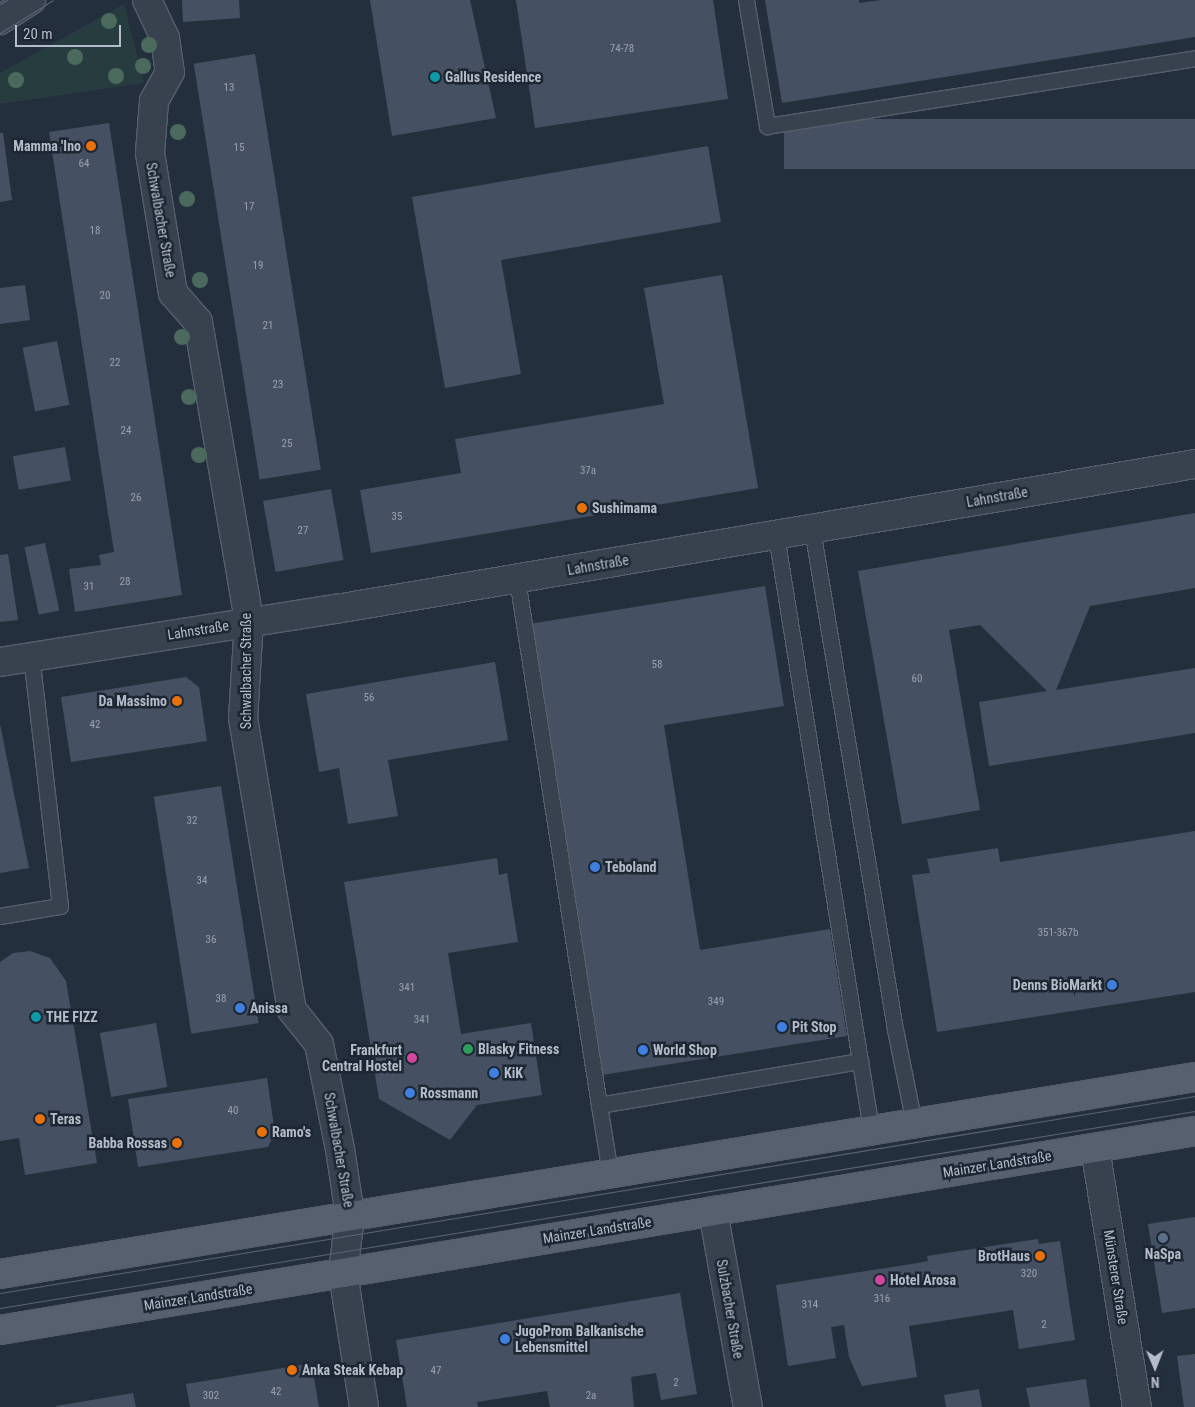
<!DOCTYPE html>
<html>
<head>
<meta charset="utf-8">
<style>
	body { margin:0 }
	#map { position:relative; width:1195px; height:1407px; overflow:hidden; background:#242f3e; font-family:"Roboto Condensed",sans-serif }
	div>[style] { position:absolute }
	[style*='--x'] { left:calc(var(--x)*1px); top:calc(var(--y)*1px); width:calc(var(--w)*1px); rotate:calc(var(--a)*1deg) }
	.green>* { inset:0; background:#263c3f }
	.building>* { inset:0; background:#455162; transform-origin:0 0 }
	.roads { filter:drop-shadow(1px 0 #565f6c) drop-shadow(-1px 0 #565f6c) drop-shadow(0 1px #565f6c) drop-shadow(0 -1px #565f6c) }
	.service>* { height:15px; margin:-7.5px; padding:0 7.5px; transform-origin:7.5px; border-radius:7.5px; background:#38414e }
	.minor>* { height:28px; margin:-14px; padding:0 14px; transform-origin:14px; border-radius:14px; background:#38414e }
	.tertiary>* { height:28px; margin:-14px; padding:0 14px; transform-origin:14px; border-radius:14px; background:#38414e }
	.primary>* { height:28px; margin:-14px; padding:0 14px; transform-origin:14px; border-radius:14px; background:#56606e }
	.tram>* { height:1px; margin:-0.5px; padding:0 0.5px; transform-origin:0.5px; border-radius:0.5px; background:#5a6575 }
	.trees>* { width:16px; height:16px; margin:-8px; border-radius:50%; background:#4b6a5d }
	.dots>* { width:14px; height:14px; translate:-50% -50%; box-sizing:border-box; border:2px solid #1d2633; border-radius:50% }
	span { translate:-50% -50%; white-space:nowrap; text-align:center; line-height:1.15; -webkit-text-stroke:5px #1d2633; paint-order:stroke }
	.number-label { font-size:11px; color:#98a1af }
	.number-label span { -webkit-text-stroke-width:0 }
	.poi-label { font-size:14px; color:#b4bcc9; font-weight:700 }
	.left { translate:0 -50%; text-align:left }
	.right { translate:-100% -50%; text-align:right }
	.street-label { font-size:14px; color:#b4bcc9 }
	.north { position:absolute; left:1130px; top:1342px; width:50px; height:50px; -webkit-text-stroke:4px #1d2633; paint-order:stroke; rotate:179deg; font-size:14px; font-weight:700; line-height:20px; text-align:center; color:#b4bcc9 }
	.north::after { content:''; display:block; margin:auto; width:18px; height:22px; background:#b4bcc9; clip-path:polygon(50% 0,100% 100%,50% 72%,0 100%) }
	.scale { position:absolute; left:15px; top:25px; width:106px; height:22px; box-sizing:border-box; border:2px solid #b4bcc9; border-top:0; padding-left:6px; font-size:15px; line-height:18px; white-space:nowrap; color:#b4bcc9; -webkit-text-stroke:4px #1d2633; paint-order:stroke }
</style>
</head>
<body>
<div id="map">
	<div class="green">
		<div style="clip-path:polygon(124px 4px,144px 83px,0 104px,0 73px)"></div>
	</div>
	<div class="building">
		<div style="clip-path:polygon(182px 0,239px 0,240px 18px,183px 22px)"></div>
		<div style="clip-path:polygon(370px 0,470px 0,496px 118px,392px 136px)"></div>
		<div style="clip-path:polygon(516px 0,713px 0,728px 99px,535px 128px)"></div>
		<div style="clip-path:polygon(765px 0,859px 0,859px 3px,881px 0,1195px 0,1195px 37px,782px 103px)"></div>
		<div style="left:255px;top:54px;width:421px;height:62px;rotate:81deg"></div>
		<div style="left:1195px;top:119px;width:50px;height:411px;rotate:90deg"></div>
		<div style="clip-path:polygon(109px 123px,182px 595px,75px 612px,69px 569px,101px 565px,99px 555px,114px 552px,49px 132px)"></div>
		<div style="clip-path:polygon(0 133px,3px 133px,12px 200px,0 202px)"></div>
		<div style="clip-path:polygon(708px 146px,721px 222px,501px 260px,521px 374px,445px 388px,412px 197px)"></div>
		<div style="clip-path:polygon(722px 275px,758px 488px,371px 553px,360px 490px,461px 473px,455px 439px,664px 404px,644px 288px)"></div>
		<div style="clip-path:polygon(25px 285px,30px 320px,0 324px,0 288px)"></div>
		<div style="left:57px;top:341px;width:65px;height:35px;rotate:79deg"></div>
		<div style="left:65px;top:447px;width:34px;height:53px;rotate:80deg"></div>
		<div style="left:331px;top:489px;width:72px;height:69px;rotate:80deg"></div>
		<div style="clip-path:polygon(1195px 513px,1195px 588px,1090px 606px,1056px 690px,1195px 668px,1195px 733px,989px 766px,979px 702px,1047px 691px,980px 625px,949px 630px,980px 810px,902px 824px,858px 571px)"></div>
		<div style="left:45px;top:543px;width:69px;height:21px;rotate:78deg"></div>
		<div style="clip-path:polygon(8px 554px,18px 620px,0 622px,0 555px)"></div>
		<div style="clip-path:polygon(765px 586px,784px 706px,664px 725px,700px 950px,830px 929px,847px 1036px,602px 1075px,529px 624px)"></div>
		<div style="clip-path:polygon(495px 662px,508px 740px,388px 760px,398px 816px,348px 824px,339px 768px,319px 772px,306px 694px)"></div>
		<div style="clip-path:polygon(186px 677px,199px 687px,207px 741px,71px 762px,61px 697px)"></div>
		<div style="clip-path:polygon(0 724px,29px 868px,0 873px)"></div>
		<div style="left:221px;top:786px;width:240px;height:68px;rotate:81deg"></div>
		<div style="clip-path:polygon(1195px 831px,1195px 992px,937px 1032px,912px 875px,930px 873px,927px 859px,998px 848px,1000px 862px)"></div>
		<div style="clip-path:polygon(497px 858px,499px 875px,507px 873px,518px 942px,448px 953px,461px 1034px,531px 1023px,542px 1095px,477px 1105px,450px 1140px,379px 1099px,344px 882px)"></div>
		<div style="clip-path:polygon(30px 951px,50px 958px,66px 981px,97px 1163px,25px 1175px,19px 1138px,0 1141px,0 962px,13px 953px)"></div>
		<div style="left:156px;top:1023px;width:65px;height:57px;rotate:80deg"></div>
		<div style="clip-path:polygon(267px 1078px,275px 1133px,268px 1147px,138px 1167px,128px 1099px)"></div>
		<div style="clip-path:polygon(1195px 1217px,1195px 1308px,1162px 1313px,1148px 1224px)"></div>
		<div style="clip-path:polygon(1038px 1239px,1039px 1244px,1060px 1241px,1075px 1340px,1019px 1349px,1013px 1310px,909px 1326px,917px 1377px,862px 1386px,849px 1357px,844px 1325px,831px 1327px,836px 1358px,788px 1366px,776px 1285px,918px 1263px,928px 1261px,927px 1256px)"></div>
		<div style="clip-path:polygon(680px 1293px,697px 1394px,661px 1400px,656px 1373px,631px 1377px,634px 1407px,550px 1407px,547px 1391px,477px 1402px,478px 1407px,407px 1407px,396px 1340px)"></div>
		<div style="clip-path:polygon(1195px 1354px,1195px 1407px,1184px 1407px,1177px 1356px)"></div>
		<div style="clip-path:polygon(301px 1365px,313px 1372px,319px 1407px,190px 1407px,186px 1384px)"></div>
		<div style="clip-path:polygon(1086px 1379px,1090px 1407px,1030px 1407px,1026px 1388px)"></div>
		<div style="clip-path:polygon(979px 1389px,982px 1407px,946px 1407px,944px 1395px)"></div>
		<div style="clip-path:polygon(133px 1393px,136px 1407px,56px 1407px,56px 1406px)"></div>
	</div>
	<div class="roads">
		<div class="service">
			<div style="--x:746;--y:0;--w:128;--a:80.5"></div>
			<div style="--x:767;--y:126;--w:433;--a:-9"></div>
			<div style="--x:812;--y:529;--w:507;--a:80.57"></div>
			<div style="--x:895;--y:1029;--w:96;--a:78.6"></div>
			<div style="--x:517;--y:579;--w:532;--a:81.14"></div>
			<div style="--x:599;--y:1105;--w:265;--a:-9.6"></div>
			<div style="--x:860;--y:1061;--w:533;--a:-99.07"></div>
			<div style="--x:0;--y:916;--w:61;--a:-9.5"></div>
			<div style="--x:60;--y:906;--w:251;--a:-96.6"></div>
			<div style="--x:860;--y:1061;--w:69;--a:80.8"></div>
			<div style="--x:599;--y:1105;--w:69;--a:80.8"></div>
		</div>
		<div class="minor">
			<div style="--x:147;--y:0;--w:42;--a:64.7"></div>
			<div style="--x:165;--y:38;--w:34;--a:82"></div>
			<div style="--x:170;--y:72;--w:33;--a:119"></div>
			<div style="--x:154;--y:101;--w:52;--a:94.4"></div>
			<div style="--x:150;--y:153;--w:142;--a:80.7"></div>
			<div style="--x:173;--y:293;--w:38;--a:49"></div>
			<div style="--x:198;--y:322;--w:303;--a:80.3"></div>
			<div style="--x:249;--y:621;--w:97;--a:93.5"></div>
			<div style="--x:243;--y:718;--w:296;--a:80.5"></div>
			<div style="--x:292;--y:1010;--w:43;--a:51.5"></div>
			<div style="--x:319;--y:1044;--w:107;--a:78.7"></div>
			<div style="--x:340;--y:1149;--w:67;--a:81.4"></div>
			<div style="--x:350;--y:1215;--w:58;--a:96.9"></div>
			<div style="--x:343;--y:1273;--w:136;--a:81.1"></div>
			<div style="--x:0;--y:662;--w:340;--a:-9"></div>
			<div style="--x:336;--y:609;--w:871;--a:-9.58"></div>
			<div style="--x:1095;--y:1148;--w:262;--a:80.8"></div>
			<div style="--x:713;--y:1211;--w:199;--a:79.9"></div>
		</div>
		<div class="tertiary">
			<div style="--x:0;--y:20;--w:37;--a:-33"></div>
		</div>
		<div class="primary">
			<div style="--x:0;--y:1274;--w:1211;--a:-9.36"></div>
			<div style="--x:0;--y:1330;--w:1211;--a:-9.45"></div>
		</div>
	</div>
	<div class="tram">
		<div style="--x:0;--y:4;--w:8;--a:-30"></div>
		<div style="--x:0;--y:33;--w:62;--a:-31.9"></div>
		<div style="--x:0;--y:1293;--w:1211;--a:-9.36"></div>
		<div style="--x:0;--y:1308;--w:1211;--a:-9.36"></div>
	</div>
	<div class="trees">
		<div style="left:109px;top:21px"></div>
		<div style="left:149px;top:45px"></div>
		<div style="left:75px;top:57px"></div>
		<div style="left:143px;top:66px"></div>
		<div style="left:116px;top:76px"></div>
		<div style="left:16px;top:80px"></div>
		<div style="left:178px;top:132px"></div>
		<div style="left:187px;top:199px"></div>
		<div style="left:200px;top:280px"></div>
		<div style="left:182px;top:337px"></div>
		<div style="left:189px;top:397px"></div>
		<div style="left:199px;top:455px"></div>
	</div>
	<div class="dots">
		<div style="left:435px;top:77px;background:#0f9aa8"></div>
		<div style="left:91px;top:146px;background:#e8710a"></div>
		<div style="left:582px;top:508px;background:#e8710a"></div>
		<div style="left:177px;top:701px;background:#e8710a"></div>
		<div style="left:595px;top:867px;background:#3f7fe0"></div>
		<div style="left:1112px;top:985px;background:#3f7fe0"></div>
		<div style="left:240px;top:1008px;background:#3f7fe0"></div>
		<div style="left:36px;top:1017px;background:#0f9aa8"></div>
		<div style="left:782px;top:1027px;background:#3f7fe0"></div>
		<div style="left:468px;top:1049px;background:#2e9e5b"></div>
		<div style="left:643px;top:1050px;background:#3f7fe0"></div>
		<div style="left:412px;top:1058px;background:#d1479c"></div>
		<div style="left:494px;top:1073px;background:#3f7fe0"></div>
		<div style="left:410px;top:1093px;background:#3f7fe0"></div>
		<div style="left:40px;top:1119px;background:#e8710a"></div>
		<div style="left:262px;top:1132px;background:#e8710a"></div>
		<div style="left:177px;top:1143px;background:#e8710a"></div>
		<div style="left:1163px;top:1238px;background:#5c6f8a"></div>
		<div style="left:1040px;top:1256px;background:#e8710a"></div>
		<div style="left:880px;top:1280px;background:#d1479c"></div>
		<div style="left:505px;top:1339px;background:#3f7fe0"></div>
		<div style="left:292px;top:1370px;background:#e8710a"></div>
	</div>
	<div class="number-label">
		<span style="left:622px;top:49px">74-78</span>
		<span style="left:229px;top:88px">13</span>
		<span style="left:239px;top:148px">15</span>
		<span style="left:84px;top:164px">64</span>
		<span style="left:249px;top:207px">17</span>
		<span style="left:95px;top:231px">18</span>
		<span style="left:258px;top:266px">19</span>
		<span style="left:105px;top:296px">20</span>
		<span style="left:268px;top:326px">21</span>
		<span style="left:115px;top:363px">22</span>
		<span style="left:278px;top:385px">23</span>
		<span style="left:126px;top:431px">24</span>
		<span style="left:287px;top:444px">25</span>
		<span style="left:588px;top:471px">37a</span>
		<span style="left:136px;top:498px">26</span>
		<span style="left:397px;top:517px">35</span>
		<span style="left:303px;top:531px">27</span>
		<span style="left:125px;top:582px">28</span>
		<span style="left:89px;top:587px">31</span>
		<span style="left:657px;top:665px">58</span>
		<span style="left:917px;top:679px">60</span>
		<span style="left:369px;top:698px">56</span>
		<span style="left:95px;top:725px">42</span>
		<span style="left:192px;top:821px">32</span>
		<span style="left:202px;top:881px">34</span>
		<span style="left:1058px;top:933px">351-367b</span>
		<span style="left:211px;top:940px">36</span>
		<span style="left:407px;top:988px">341</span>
		<span style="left:221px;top:999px">38</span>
		<span style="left:716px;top:1002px">349</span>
		<span style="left:422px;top:1020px">341</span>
		<span style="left:233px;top:1111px">40</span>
		<span style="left:1029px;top:1274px">320</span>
		<span style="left:882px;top:1299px">316</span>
		<span style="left:810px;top:1305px">314</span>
		<span style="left:1044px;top:1325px">2</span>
		<span style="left:436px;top:1371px">47</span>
		<span style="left:676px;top:1383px">2</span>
		<span style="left:276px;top:1392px">42</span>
		<span style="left:211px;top:1396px">302</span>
		<span style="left:591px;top:1396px">2a</span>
	</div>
	<div class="poi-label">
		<span class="left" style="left:445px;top:77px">Gallus Residence</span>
		<span class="right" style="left:81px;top:146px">Mamma 'Ino</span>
		<span class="left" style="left:592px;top:508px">Sushimama</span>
		<span class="right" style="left:167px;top:701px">Da Massimo</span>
		<span class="left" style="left:605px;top:867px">Teboland</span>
		<span class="right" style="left:1102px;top:985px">Denns BioMarkt</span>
		<span class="left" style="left:250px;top:1008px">Anissa</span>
		<span class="left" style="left:46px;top:1017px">THE FIZZ</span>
		<span class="left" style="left:792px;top:1027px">Pit Stop</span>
		<span class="left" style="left:478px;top:1049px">Blasky Fitness</span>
		<span class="right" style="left:402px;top:1058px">Frankfurt<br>Central Hostel</span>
		<span class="left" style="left:653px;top:1050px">World Shop</span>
		<span class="left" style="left:504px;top:1073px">KiK</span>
		<span class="left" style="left:420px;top:1093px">Rossmann</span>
		<span class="left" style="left:50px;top:1119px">Teras</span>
		<span class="left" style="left:272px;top:1132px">Ramo's</span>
		<span class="right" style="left:167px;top:1143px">Babba Rossas</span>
		<span style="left:1163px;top:1254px">NaSpa</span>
		<span class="right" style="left:1030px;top:1256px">BrotHaus</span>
		<span class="left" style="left:890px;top:1280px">Hotel Arosa</span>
		<span class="left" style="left:515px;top:1339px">JugoProm Balkanische<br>Lebensmittel</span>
		<span class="left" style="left:302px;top:1370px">Anka Steak Kebap</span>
	</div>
	<div class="street-label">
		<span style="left:161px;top:220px;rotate:80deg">Schwalbacher Straße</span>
		<span style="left:997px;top:497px;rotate:-10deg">Lahnstraße</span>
		<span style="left:598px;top:565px;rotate:-10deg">Lahnstraße</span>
		<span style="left:198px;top:630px;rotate:-9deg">Lahnstraße</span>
		<span style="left:246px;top:671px;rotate:-90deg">Schwalbacher Straße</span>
		<span style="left:339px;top:1150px;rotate:80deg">Schwalbacher Straße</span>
		<span style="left:997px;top:1164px;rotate:-9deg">Mainzer Landstraße</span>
		<span style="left:597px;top:1230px;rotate:-9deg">Mainzer Landstraße</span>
		<span style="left:1116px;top:1277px;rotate:81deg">Münsterer Straße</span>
		<span style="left:198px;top:1297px;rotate:-9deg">Mainzer Landstraße</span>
		<span style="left:730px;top:1309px;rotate:80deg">Sulzbacher Straße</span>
	</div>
	<div class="north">N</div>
	<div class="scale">20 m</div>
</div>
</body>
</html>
